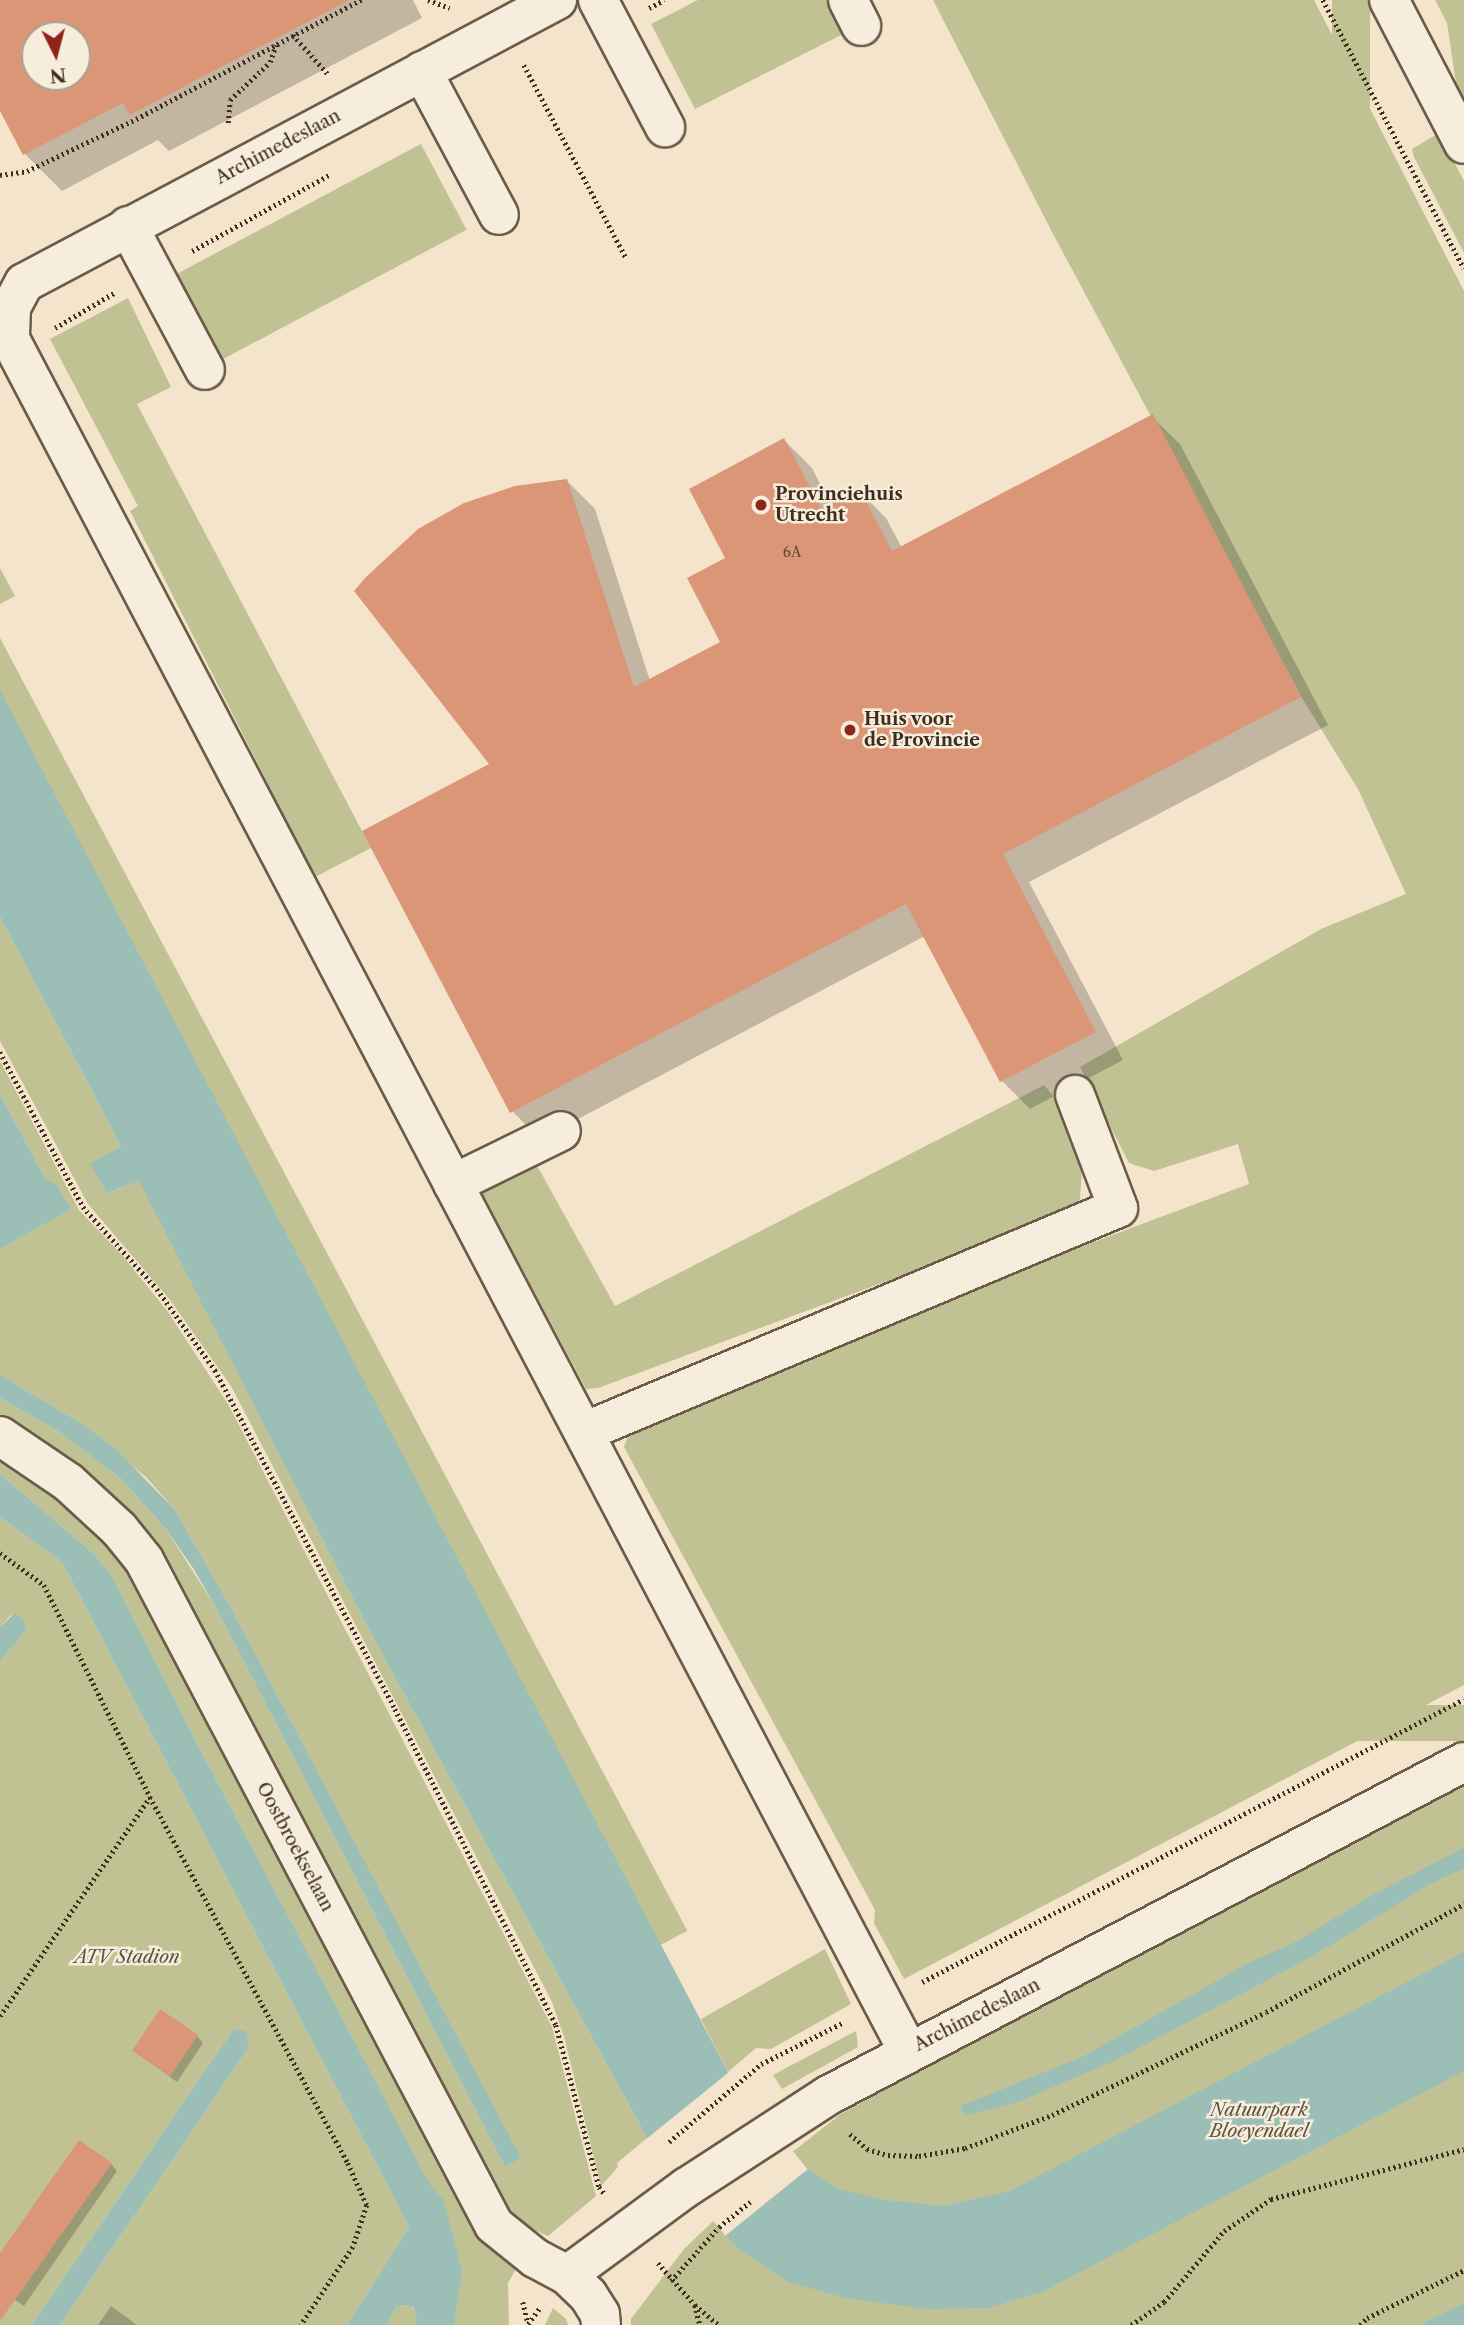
<!DOCTYPE html>
<html>
<head>
<meta charset="utf-8">
<style>
	body { margin:0 }
	#map { position:relative; width:1464px; height:2325px; overflow:hidden; background:#f3e4cb; font-family:"Libre Caslon Text",serif }
	div>[style] { position:absolute }
	[style*='--x'] { left:calc(var(--x)*1px); top:calc(var(--y)*1px); width:calc(var(--w)*1px); rotate:calc(var(--a)*1deg) }
	.green>* { inset:0; background:#c0c294; transform-origin:0 0 }
	.water>* { inset:0; background:#9bbfb6 }
	.pier>* { inset:0; background:#f3e4cb; transform-origin:0 0 }
	.shadow>* { inset:0; background:#0003 }
	.building>* { inset:0; background:#db9678; transform-origin:0 0 }
	.path>* { height:4.5px; margin-top:-2.25px; transform-origin:0; background:repeating-linear-gradient(90deg,#3e2e1e 0 2px,transparent 0 5.5px) }
	.roads { filter:drop-shadow(2px 0 #6b5c49) drop-shadow(-2px 0 #6b5c49) drop-shadow(0 2px #6b5c49) drop-shadow(0 -2px #6b5c49) }
	.minor>* { height:38px; margin:-19px; padding:0 19px; transform-origin:19px; border-radius:19px; background:#f7eddd }
	.dots>* { width:19px; height:19px; translate:-50% -50%; box-sizing:border-box; border:4px solid #f7eddd; border-radius:50% }
	span { translate:-50% -50%; white-space:nowrap; text-align:center; line-height:1.15; -webkit-text-stroke:5px #f7eddd; paint-order:stroke }
	.number-label { font-size:14px; color:#654834 }
	.number-label span { -webkit-text-stroke-width:0 }
	.street-label { font-size:18px; color:#3e2e1e }
	.poi-label { font-size:18px; color:#3e2e1e; font-weight:700 }
	.left { translate:0 -50%; text-align:left }
	.park-label { font-size:18px; color:#5e533c; font-style:italic }
	.north { position:absolute; left:21px; top:21px; width:70px; height:70px; box-sizing:border-box; background:#f7eddd; border:2px solid #ada191; border-radius:50%; rotate:174deg; font-size:19px; font-weight:700; line-height:28px; text-align:center; color:#3e2e1e }
	.north::after { content:''; display:block; margin:auto; width:24px; height:32px; background:#8f2418; clip-path:polygon(50% 0,100% 100%,50% 72%,0 100%) }
</style>
</head>
<body>
<div id="map">
	<div class="green">
		<div style="clip-path:polygon(698px 0,835px 0,851px 30px,695px 109px,651px 24px)"></div>
		<div style="clip-path:polygon(933px 0,1314px 0,1464px 291px,1464px 1685px,904px 1979px,874px 1923px,875px 1910px,624px 1447px,631px 1428px,976px 1286px,1249px 1184px,1238px 1144px,1154px 1171px,1129px 1163px,1080px 1067px,1321px 929px,1406px 894px,1358px 789px,1302px 698px,1052px 232px)"></div>
		<div style="left:1332px;top:0;width:38px;height:157px"></div>
		<div style="clip-path:polygon(1435px 0,1464px 0,1464px 105px,1457px 90px,1447px 23px)"></div>
		<div style="clip-path:polygon(1439px 133px,1464px 181px,1464px 253px,1414px 157px,1412px 149px)"></div>
		<div style="left:421px;top:144px;width:97px;height:282px;rotate:62deg"></div>
		<div style="clip-path:polygon(128px 298px,171px 387px,137px 404px,371px 848px,315px 877px,130px 511px,138px 506px,50px 339px)"></div>
		<div style="clip-path:polygon(0 568px,15px 596px,0 604px)"></div>
		<div style="left:0;top:638px;width:1464px;height:52px;rotate:62deg"></div>
		<div style="clip-path:polygon(0 917px,121px 1146px,91px 1164px,119px 1189px,139px 1180px,369px 1630px,647px 2138px,617px 2163px,618px 2167px,601px 2186px,564px 2037px,552px 2002px,231px 1386px,170px 1300px,88px 1204px,0 1041px)"></div>
		<div style="clip-path:polygon(0 1061px,79px 1210px,122px 1255px,168px 1312px,228px 1404px,552px 2027px,596px 2196px,548px 2236px,523px 2225px,508px 2211px,215px 1665px,0 1420px,0 1398px,58px 1431px,120px 1478px,165px 1528px,214px 1604px,505px 2167px,520px 2158px,228px 1602px,175px 1510px,146px 1477px,76px 1420px,0 1375px,0 1249px,70px 1209px,46px 1180px,0 1094px)"></div>
		<div style="clip-path:polygon(1044px 1085px,1068px 1113px,1082px 1168px,1080px 1200px,1036px 1226px,598px 1388px,586px 1389px,480px 1189px,535px 1162px,615px 1306px)"></div>
		<div style="clip-path:polygon(0 1451px,38px 1476px,104px 1537px,136px 1580px,517px 2267px,508px 2283px,509px 2325px,454px 2325px,443px 2199px,428px 2182px,191px 1732px,112px 1576px,93px 1553px,0 1474px)"></div>
		<div style="clip-path:polygon(0 1517px,62px 1562px,409px 2227px,347px 2325px,60px 2325px,248px 2049px,237px 2029px,232px 2031px,172px 2119px,32px 2325px,0 2325px,0 1662px,26px 1630px,11px 1615px,0 1627px)"></div>
		<div style="left:1464px;top:1705px;width:36px;height:616px;rotate:90deg"></div>
		<div style="clip-path:polygon(1464px 1780px,1464px 2325px,631px 2325px,631px 2319px,684px 2249px,753px 2183px,842px 2113px)"></div>
		<div style="clip-path:polygon(825px 1949px,851px 2004px,771px 2049px,756px 2048px,728px 2072px,701px 2019px)"></div>
		<div style="clip-path:polygon(856px 2031px,858px 2047px,782px 2089px,773px 2075px)"></div>
		<div style="clip-path:polygon(405px 2305px,412px 2307px,418px 2318px,414px 2325px,387px 2325px,396px 2307px)"></div>
		<div style="clip-path:polygon(553px 2308px,566px 2319px,568px 2325px,545px 2325px)"></div>
	</div>
	<div class="water">
		<div style="clip-path:polygon(0 690px,728px 2072px,808px 2169px,836px 2188px,884px 2200px,944px 2206px,1010px 2191px,1464px 1952px,1464px 2071px,1042px 2292px,988px 2308px,926px 2309px,845px 2298px,789px 2282px,737px 2248px,647px 2138px,369px 1630px,139px 1181px,107px 1193px,90px 1164px,121px 1146px,0 917px)"></div>
		<div style="clip-path:polygon(0 1094px,46px 1180px,56px 1184px,71px 1209px,0 1249px)"></div>
		<div style="clip-path:polygon(0 1375px,76px 1420px,115px 1448px,175px 1510px,228px 1602px,521px 2158px,505px 2167px,214px 1604px,193px 1568px,165px 1528px,120px 1478px,58px 1431px,0 1398px)"></div>
		<div style="clip-path:polygon(0 1474px,93px 1553px,112px 1576px,191px 1732px,428px 2181px,443px 2199px,462px 2270px,454px 2325px,414px 2325px,417px 2318px,413px 2307px,405px 2305px,396px 2307px,387px 2325px,347px 2325px,409px 2227px,62px 1562px,0 1517px)"></div>
		<div style="clip-path:polygon(15px 1613px,24px 1620px,26px 1630px,0 1662px,0 1627px)"></div>
		<div style="clip-path:polygon(1464px 1848px,1464px 1868px,1432px 1883px,1316px 1954px,1247px 1991px,1112px 2062px,1018px 2102px,968px 2115px,962px 2111px,961px 2106px,1084px 2056px,1250px 1962px,1298px 1941px,1372px 1895px)"></div>
		<div style="clip-path:polygon(237px 2029px,247px 2032px,248px 2049px,60px 2325px,32px 2325px,172px 2119px,232px 2031px)"></div>
		<div style="clip-path:polygon(1464px 2304px,1464px 2325px,1420px 2325px,1456px 2307px)"></div>
	</div>
	<div class="pier">
		<div style="left:729px;top:2072px;width:125px;height:106px;rotate:51deg"></div>
	</div>
	<div class="shadow">
		<div style="clip-path:polygon(evenodd,0 0,413px 0,422px 18px,169px 151px,158px 140px,62px 191px,25px 154px,0 107px,0 0,35px 35px,77px 35px,77px 77px,35px 77px,35px 35px)"></div>
		<div style="clip-path:polygon(1152px 417px,1180px 444px,1328px 725px,1029px 882px,1123px 1060px,1030px 1109px,1002px 1081px,925px 936px,540px 1139px,512px 1111px,491px 764px,567px 481px,595px 509px,650px 681px,723px 643px,728px 559px,784px 440px,812px 468px,831px 505px,858px 490px,886px 518px,902px 548px)"></div>
		<div style="clip-path:polygon(197px 2036px,203px 2043px,177px 2082px,134px 2051px)"></div>
		<div style="clip-path:polygon(111px 2164px,117px 2171px,24px 2306px,0 2290px,0 2258px)"></div>
		<div style="clip-path:polygon(111px 2306px,137px 2325px,98px 2325px)"></div>
	</div>
	<div class="building">
		<div style="clip-path:polygon(evenodd,0 0,349px 0,130px 115px,123px 103px,23px 155px,0 111px,0 0,35px 35px,77px 35px,77px 77px,35px 77px,35px 35px)"></div>
		<div style="clip-path:polygon(1153px 414px,1301px 697px,1003px 854px,1096px 1032px,1000px 1082px,906px 904px,510px 1113px,362px 831px,489px 764px,354px 591px,366px 577px,418px 529px,464px 503px,515px 486px,567px 479px,634px 687px,720px 642px,687px 578px,725px 558px,689px 489px,784px 438px,821px 508px,859px 488px,892px 551px)"></div>
		<div style="left:160px;top:2009px;width:46px;height:50px;rotate:34deg"></div>
		<div style="clip-path:polygon(79px 2140px,112px 2163px,0 2321px,0 2253px)"></div>
	</div>
	<div class="path">
		<div style="--x:428;--y:0;--w:23;--a:20"></div>
		<div style="--x:1323;--y:0;--w:303;--a:62.3"></div>
		<div style="--x:649;--y:8;--w:17;--a:-28"></div>
		<div style="--x:293;--y:35;--w:52;--a:48.1"></div>
		<div style="--x:524;--y:65;--w:218;--a:62.1"></div>
		<div style="--x:228;--y:123;--w:23;--a:-85"></div>
		<div style="--x:230;--y:100;--w:55;--a:-43.5"></div>
		<div style="--x:270;--y:62;--w:18;--a:-71"></div>
		<div style="--x:0;--y:175;--w:27;--a:-8"></div>
		<div style="--x:27;--y:171;--w:121;--a:-25.5"></div>
		<div style="--x:136;--y:119;--w:255;--a:-27.9"></div>
		<div style="--x:192;--y:251;--w:159;--a:-29"></div>
		<div style="--x:55;--y:328;--w:69;--a:-30.7"></div>
		<div style="--x:0;--y:1052;--w:176;--a:61.8"></div>
		<div style="--x:83;--y:1207;--w:110;--a:47.9"></div>
		<div style="--x:157;--y:1289;--w:100;--a:54.4"></div>
		<div style="--x:215;--y:1370;--w:384;--a:62"></div>
		<div style="--x:395;--y:1709;--w:355;--a:63"></div>
		<div style="--x:556;--y:2025;--w:168;--a:75.1"></div>
		<div style="--x:599;--y:2187;--w:8;--a:50"></div>
		<div style="--x:0;--y:1553;--w:54;--a:36"></div>
		<div style="--x:44;--y:1585;--w:237;--a:63.4"></div>
		<div style="--x:150;--y:1797;--w:416;--a:61.6"></div>
		<div style="--x:348;--y:2163;--w:46;--a:65.7"></div>
		<div style="--x:367;--y:2205;--w:44;--a:108.4"></div>
		<div style="--x:353;--y:2247;--w:94;--a:123.7"></div>
		<div style="--x:922;--y:1982;--w:611;--a:-27.57"></div>
		<div style="--x:0;--y:2016;--w:265;--a:-55.6"></div>
		<div style="--x:850;--y:2134;--w:23;--a:41"></div>
		<div style="--x:867;--y:2149;--w:22;--a:16"></div>
		<div style="--x:888;--y:2155;--w:31;--a:2"></div>
		<div style="--x:919;--y:2156;--w:47;--a:-9.9"></div>
		<div style="--x:965;--y:2148;--w:93;--a:-20.8"></div>
		<div style="--x:1052;--y:2115;--w:237;--a:-25.7"></div>
		<div style="--x:1266;--y:2012;--w:226;--a:-28.6"></div>
		<div style="--x:669;--y:2142;--w:121;--a:-40.3"></div>
		<div style="--x:761;--y:2064;--w:91;--a:-26.8"></div>
		<div style="--x:658;--y:2263;--w:56;--a:48.6"></div>
		<div style="--x:695;--y:2305;--w:31;--a:40"></div>
		<div style="--x:671;--y:2281;--w:72;--a:-48.4"></div>
		<div style="--x:719;--y:2227;--w:40;--a:-39"></div>
		<div style="--x:523;--y:2302;--w:22;--a:77"></div>
		<div style="--x:695;--y:2305;--w:21;--a:76"></div>
		<div style="--x:528;--y:2324;--w:19;--a:-54"></div>
		<div style="--x:1131;--y:2325;--w:40;--a:-34.9"></div>
		<div style="--x:1164;--y:2302;--w:93;--a:-49.8"></div>
		<div style="--x:1224;--y:2231;--w:57;--a:-34.2"></div>
		<div style="--x:1271;--y:2199;--w:199;--a:-14.5"></div>
		<div style="--x:1360;--y:2325;--w:10;--a:-45"></div>
		<div style="--x:1367;--y:2318;--w:108;--a:-26.3"></div>
	</div>
	<div class="roads">
		<div class="minor">
			<div style="--x:557;--y:0;--w:603;--a:152.03"></div>
			<div style="--x:24;--y:283;--w:27;--a:118"></div>
			<div style="--x:11;--y:307;--w:32;--a:92"></div>
			<div style="--x:10;--y:339;--w:1933;--a:62.32"></div>
			<div style="--x:598;--y:0;--w:144;--a:62.2"></div>
			<div style="--x:848;--y:0;--w:29;--a:63"></div>
			<div style="--x:1389;--y:0;--w:162;--a:62.5"></div>
			<div style="--x:422;--y:71;--w:163;--a:61.9"></div>
			<div style="--x:128;--y:226;--w:163;--a:61.9"></div>
			<div style="--x:453;--y:1184;--w:120;--a:-26.1"></div>
			<div style="--x:584;--y:1432;--w:579;--a:-22.76"></div>
			<div style="--x:1118;--y:1208;--w:121;--a:-110.8"></div>
			<div style="--x:0;--y:1436;--w:82;--a:34.1"></div>
			<div style="--x:68;--y:1482;--w:69;--a:42.7"></div>
			<div style="--x:119;--y:1529;--w:40;--a:51"></div>
			<div style="--x:144;--y:1560;--w:751;--a:62.24"></div>
			<div style="--x:494;--y:2225;--w:53;--a:38.8"></div>
			<div style="--x:535;--y:2258;--w:36;--a:28"></div>
			<div style="--x:567;--y:2275;--w:29;--a:44"></div>
			<div style="--x:588;--y:2295;--w:22;--a:58"></div>
			<div style="--x:600;--y:2314;--w:11;--a:85"></div>
			<div style="--x:567;--y:2275;--w:149;--a:-36.3"></div>
			<div style="--x:687;--y:2187;--w:167;--a:-33"></div>
			<div style="--x:827;--y:2096;--w:719;--a:-27.67"></div>
		</div>
	</div>
	<div class="dots">
		<div style="left:761px;top:505px;background:#8f2418"></div>
		<div style="left:850px;top:730px;background:#8f2418"></div>
	</div>
	<div class="number-label">
		<span style="left:792px;top:552px">6A</span>
	</div>
	<div class="street-label">
		<span style="left:278px;top:147px;rotate:-28deg">Archimedeslaan</span>
		<span style="left:295px;top:1847px;rotate:62deg">Oostbroekselaan</span>
		<span style="left:977px;top:2015px;rotate:-27deg">Archimedeslaan</span>
	</div>
	<div class="poi-label">
		<span class="left" style="left:775px;top:505px">Provinciehuis<br>Utrecht</span>
		<span class="left" style="left:864px;top:730px">Huis voor<br>de Provincie</span>
	</div>
	<div class="park-label">
		<span style="left:127px;top:1957px">ATV Stadion</span>
		<span style="left:1259px;top:2121px">Natuurpark<br>Bloeyendael</span>
	</div>
	<div class="north">N</div>
</div>
</body>
</html>
